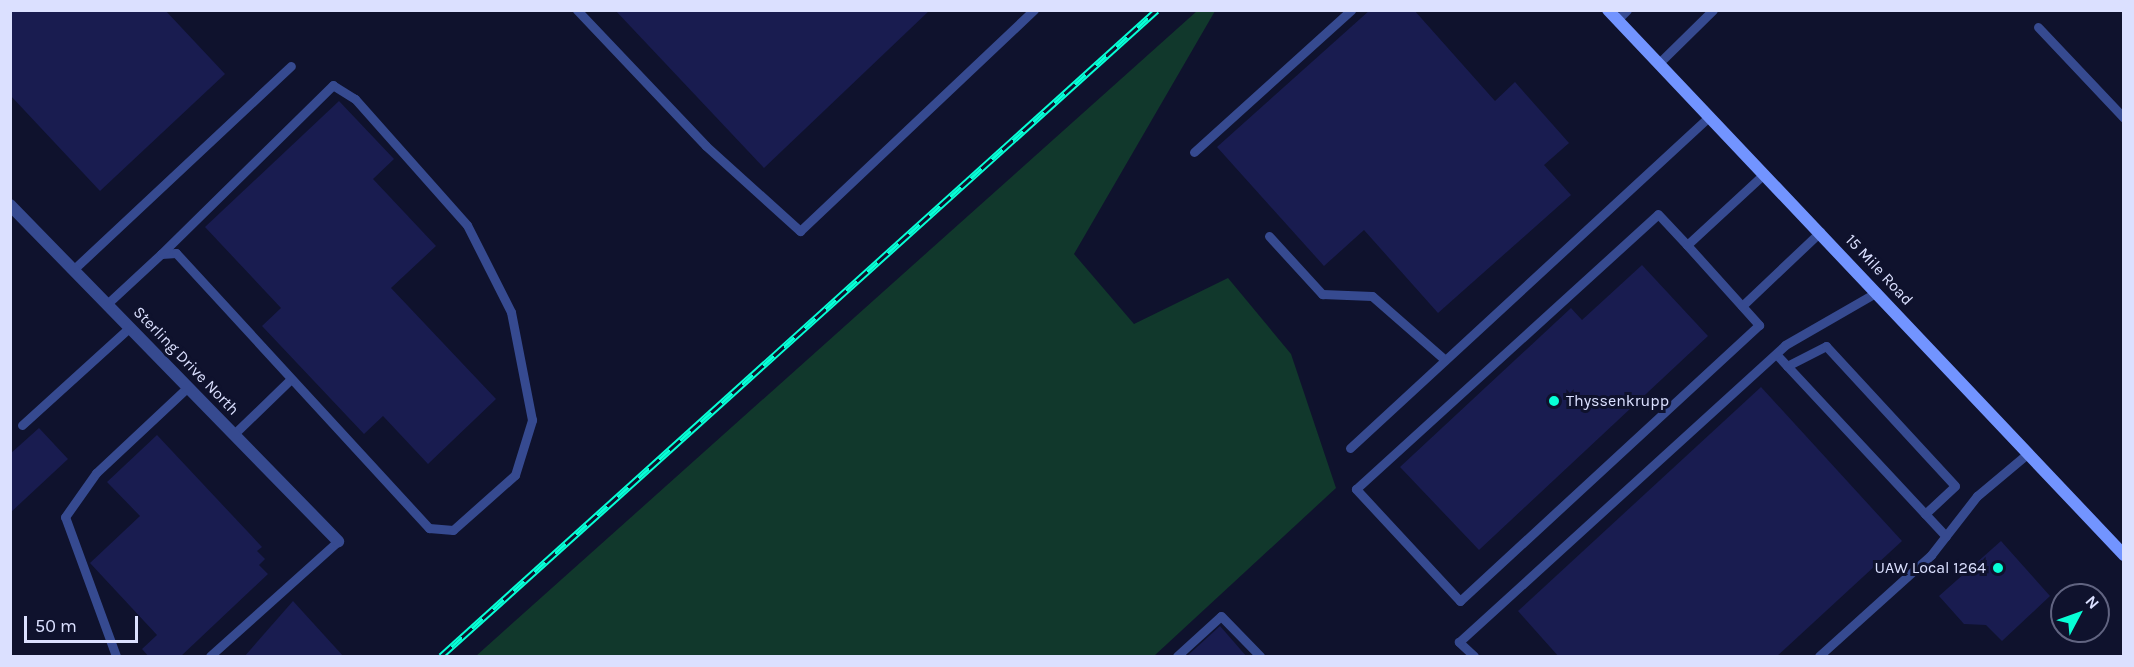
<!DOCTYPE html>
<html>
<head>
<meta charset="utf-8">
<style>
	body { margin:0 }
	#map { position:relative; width:2134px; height:667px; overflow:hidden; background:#0f122d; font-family:Karla,sans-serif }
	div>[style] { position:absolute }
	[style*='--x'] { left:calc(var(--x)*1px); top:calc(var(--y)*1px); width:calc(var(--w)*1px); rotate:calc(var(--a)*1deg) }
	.green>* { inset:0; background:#11382c }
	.building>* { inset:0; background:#191c50 }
	.service>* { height:9px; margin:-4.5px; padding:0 4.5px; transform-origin:4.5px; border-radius:4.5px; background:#364a90 }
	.minor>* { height:12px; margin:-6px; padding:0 6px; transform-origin:6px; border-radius:6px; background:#364a90 }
	.secondary>* { height:12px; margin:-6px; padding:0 6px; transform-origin:6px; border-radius:6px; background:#7294ff }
	.rail>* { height:7px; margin-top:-3.5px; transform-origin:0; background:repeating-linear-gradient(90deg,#0f122d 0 14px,#07ffd6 0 28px); box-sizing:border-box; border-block:2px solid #07ffd6 }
	.dots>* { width:16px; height:16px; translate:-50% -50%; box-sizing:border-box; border:3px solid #0f122d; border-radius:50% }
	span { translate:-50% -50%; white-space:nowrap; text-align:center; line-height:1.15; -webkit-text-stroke:6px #0f122d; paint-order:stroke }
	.street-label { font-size:16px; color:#dbe0ff }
	.poi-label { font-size:16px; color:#dbe0ff }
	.left { translate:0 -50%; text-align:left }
	.right { translate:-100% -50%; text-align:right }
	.frame { position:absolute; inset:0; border:12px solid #dbe0ff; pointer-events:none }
	.north { position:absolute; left:2050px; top:583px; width:60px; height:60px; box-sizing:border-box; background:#0f122d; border:2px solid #616481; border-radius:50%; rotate:49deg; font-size:16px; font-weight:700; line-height:24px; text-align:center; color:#dbe0ff }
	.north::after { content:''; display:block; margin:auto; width:21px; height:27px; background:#07ffd6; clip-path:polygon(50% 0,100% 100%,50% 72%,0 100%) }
	.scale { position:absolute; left:24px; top:616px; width:114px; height:27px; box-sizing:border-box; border:3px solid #dbe0ff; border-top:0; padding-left:8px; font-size:18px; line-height:21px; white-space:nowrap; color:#dbe0ff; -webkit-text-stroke:4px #0f122d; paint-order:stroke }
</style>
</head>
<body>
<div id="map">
	<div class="green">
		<div style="clip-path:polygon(1197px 11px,1215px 11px,1074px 254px,1134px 324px,1228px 278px,1291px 354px,1336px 488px,1154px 656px,476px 656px)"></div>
	</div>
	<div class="building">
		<div style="clip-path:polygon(10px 10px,165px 10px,225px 74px,100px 191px,10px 95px)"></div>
		<div style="clip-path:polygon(615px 10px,930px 10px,764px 168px)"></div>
		<div style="clip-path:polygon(1370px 10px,1414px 10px,1495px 101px,1515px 82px,1569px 143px,1544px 165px,1571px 195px,1438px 313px,1364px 230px,1324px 266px,1217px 147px)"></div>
		<div style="clip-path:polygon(339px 101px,394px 159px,373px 179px,436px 246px,391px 288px,496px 399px,428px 464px,383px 416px,364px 434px,262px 326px,281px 308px,205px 227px)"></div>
		<div style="clip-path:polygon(1642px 265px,1708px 336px,1479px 550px,1400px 467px,1571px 308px,1582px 320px)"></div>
		<div style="clip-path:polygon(1761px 387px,1902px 541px,1776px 657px,1559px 657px,1518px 611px)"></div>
		<div style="clip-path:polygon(39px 428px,68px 459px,10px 513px,10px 454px)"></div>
		<div style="clip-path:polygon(157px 435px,262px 547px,257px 551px,265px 559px,259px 565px,268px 574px,180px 657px,149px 657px,142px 649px,157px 635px,90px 563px,140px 516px,107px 482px)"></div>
		<div style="clip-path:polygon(2001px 541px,2050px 596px,2002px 641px,1986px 625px,1964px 624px,1939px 596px)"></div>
		<div style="clip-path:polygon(293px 601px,344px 657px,244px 657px)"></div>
		<div style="clip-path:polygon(1220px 626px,1247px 657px,1186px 657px)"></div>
	</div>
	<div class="service">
		<div style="--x:577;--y:10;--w:187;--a:46.5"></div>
		<div style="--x:706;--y:146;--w:127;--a:42.1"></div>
		<div style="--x:800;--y:231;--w:322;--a:-43.4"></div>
		<div style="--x:1617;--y:20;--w:14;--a:-45"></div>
		<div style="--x:2038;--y:27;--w:125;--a:46.6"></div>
		<div style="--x:1658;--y:64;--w:77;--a:-44.5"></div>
		<div style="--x:1194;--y:152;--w:212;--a:-42.1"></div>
		<div style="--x:1269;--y:236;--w:79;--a:47.6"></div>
		<div style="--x:1322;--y:294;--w:50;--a:2.3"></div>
		<div style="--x:1372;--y:296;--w:97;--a:41.2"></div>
		<div style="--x:1687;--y:245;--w:108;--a:48"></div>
		<div style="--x:1759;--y:325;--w:407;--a:137.3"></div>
		<div style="--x:1460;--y:601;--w:153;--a:-132.9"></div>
		<div style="--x:1356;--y:489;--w:408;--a:-42.3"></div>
		<div style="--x:1658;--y:214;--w:42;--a:46.9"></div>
		<div style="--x:1687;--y:245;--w:105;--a:-42.7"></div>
		<div style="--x:74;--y:269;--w:297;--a:-43.1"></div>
		<div style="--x:107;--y:304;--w:74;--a:-42.8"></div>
		<div style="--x:161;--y:254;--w:15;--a:-4"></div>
		<div style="--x:176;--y:253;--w:374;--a:47.4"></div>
		<div style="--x:429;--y:528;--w:24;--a:5"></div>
		<div style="--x:453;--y:530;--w:83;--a:-41.6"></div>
		<div style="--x:515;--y:475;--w:58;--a:-72.8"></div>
		<div style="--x:532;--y:420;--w:110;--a:-101"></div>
		<div style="--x:511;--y:312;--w:97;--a:-116.8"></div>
		<div style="--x:467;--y:225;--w:169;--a:-131.6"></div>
		<div style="--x:355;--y:99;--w:26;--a:-148"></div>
		<div style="--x:333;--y:85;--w:241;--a:135.5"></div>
		<div style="--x:1742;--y:306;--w:108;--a:-43.5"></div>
		<div style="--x:1776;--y:354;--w:249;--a:47"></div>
		<div style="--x:1787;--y:366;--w:44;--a:-27.1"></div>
		<div style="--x:1826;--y:346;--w:190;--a:47.3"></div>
		<div style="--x:1955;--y:486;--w:41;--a:137"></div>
		<div style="--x:22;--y:425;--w:146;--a:-42.2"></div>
		<div style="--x:234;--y:434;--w:78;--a:-44"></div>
		<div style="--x:1350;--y:448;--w:487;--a:-42.7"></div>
		<div style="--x:116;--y:656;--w:148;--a:-110.1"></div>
		<div style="--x:65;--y:517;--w:54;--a:-54.8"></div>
		<div style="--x:96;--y:473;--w:126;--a:-43.1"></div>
		<div style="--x:210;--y:656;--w:172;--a:-41.9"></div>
		<div style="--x:1177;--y:656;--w:59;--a:-42.3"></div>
		<div style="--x:1221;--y:616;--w:56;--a:45.7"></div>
		<div style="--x:1474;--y:656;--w:21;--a:-137"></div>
		<div style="--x:1459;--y:642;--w:441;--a:-42.3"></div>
		<div style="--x:1785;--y:345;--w:106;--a:-29.9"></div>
		<div style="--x:1819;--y:656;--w:151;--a:-42"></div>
		<div style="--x:1931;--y:555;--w:75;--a:-52.1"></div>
		<div style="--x:1977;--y:496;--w:65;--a:-40"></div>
	</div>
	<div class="minor">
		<div style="--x:10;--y:205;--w:470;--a:45.7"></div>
	</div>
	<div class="secondary">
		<div style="--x:1608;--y:10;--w:751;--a:46.57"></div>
	</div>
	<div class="rail">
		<div style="--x:441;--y:656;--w:964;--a:-42.06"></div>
	</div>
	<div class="dots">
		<div style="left:1554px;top:401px;background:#07ffd6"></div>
		<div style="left:1998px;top:568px;background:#07ffd6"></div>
	</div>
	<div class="street-label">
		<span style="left:1879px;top:270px;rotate:47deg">15 Mile Road</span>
		<span style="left:186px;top:361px;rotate:46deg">Sterling Drive North</span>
	</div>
	<div class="poi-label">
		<span class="left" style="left:1566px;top:401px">Thyssenkrupp</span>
		<span class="right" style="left:1986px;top:568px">UAW Local 1264</span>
	</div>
	<div class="frame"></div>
	<div class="north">N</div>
	<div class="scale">50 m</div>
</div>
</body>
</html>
